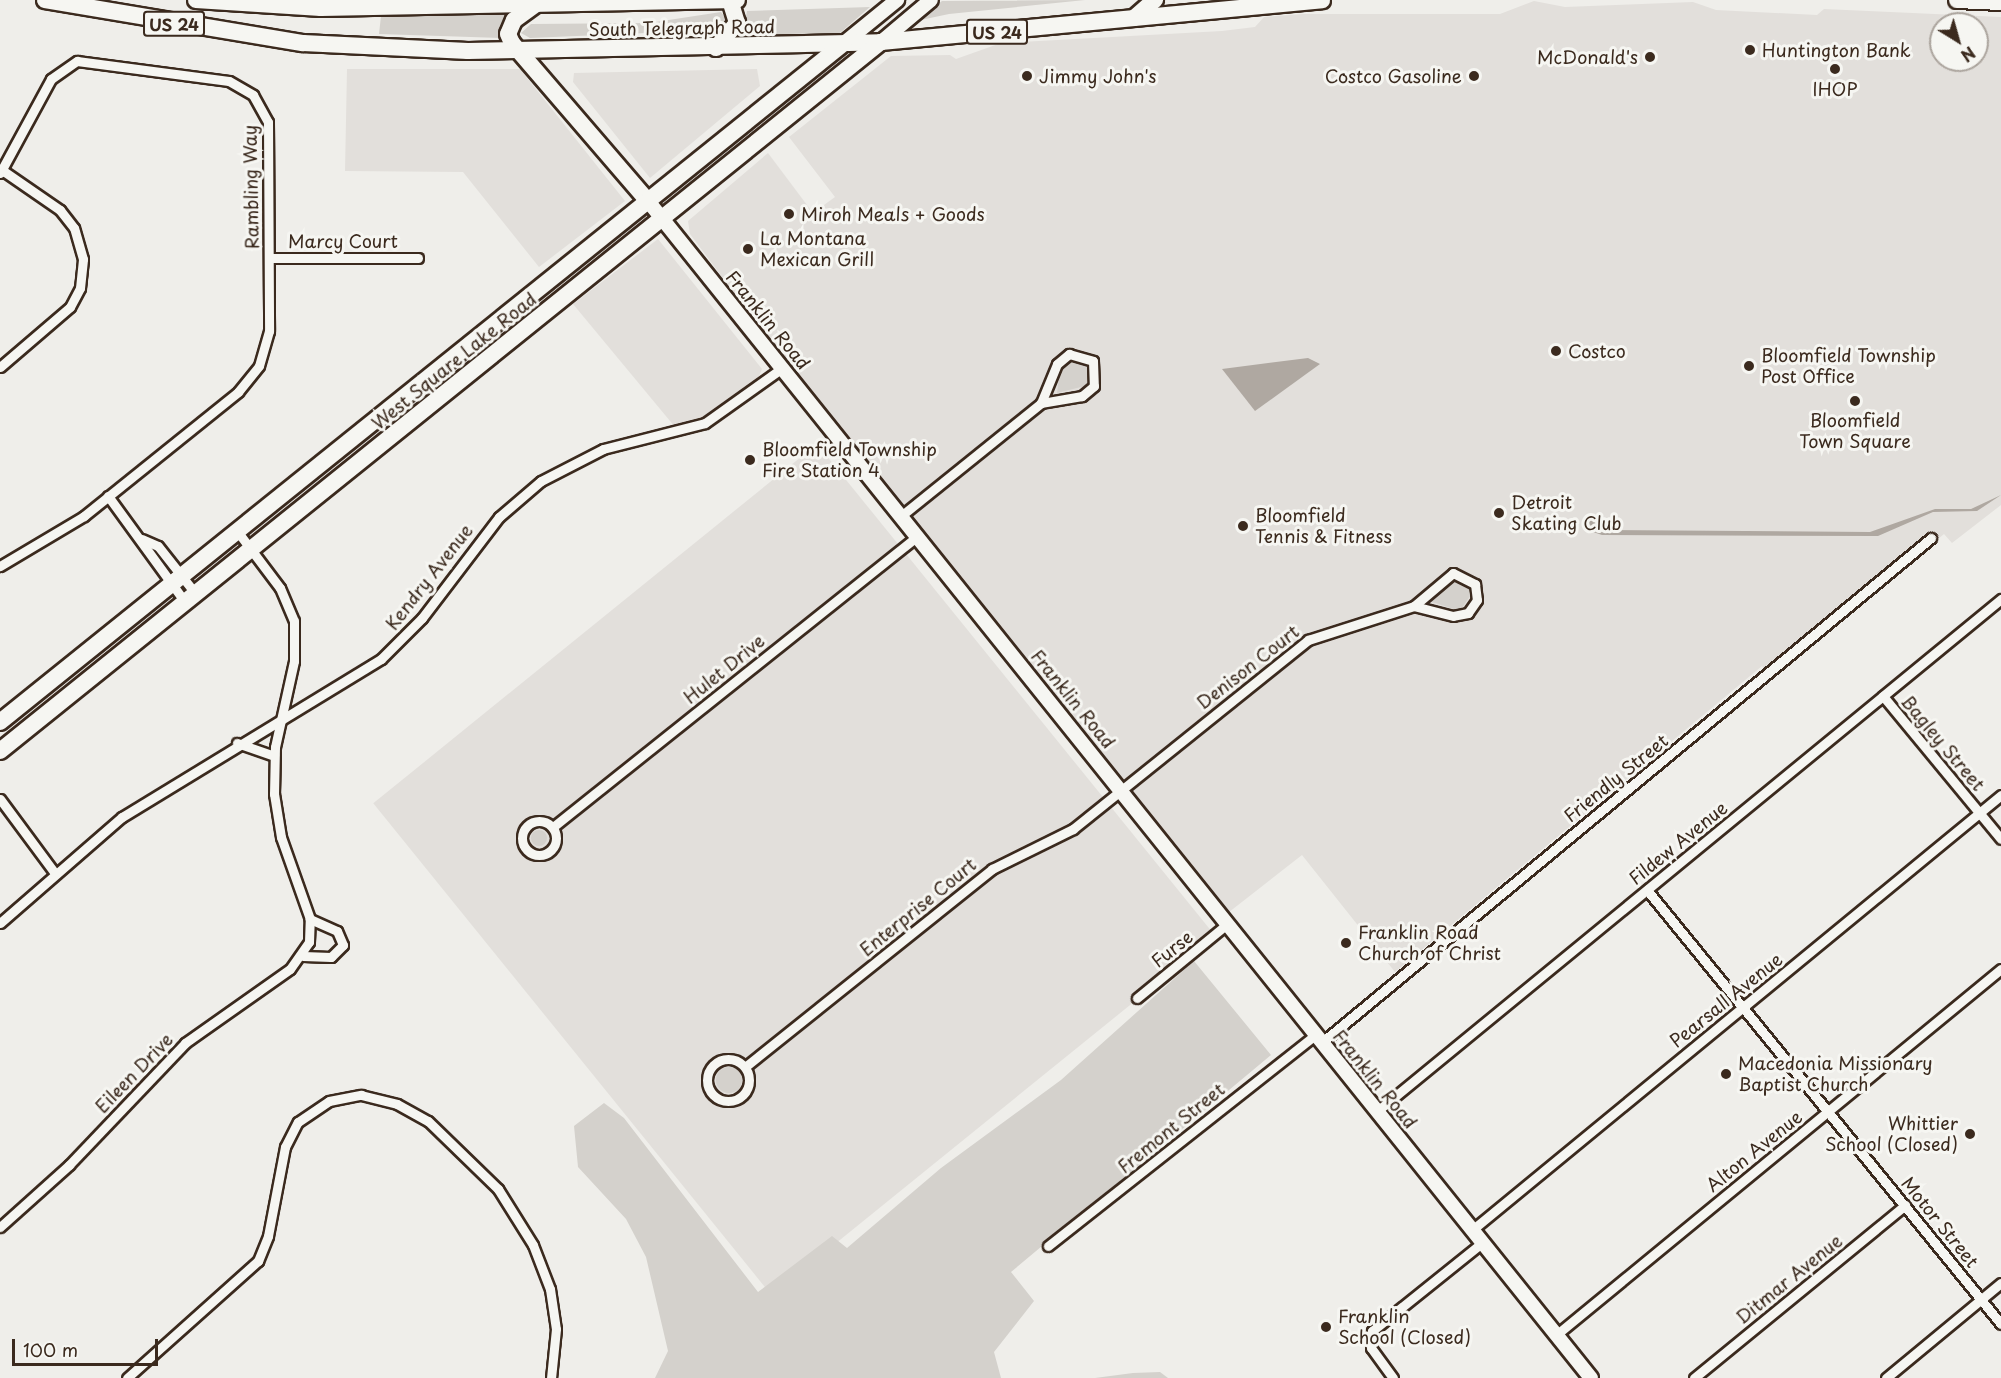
<!DOCTYPE html>
<html>
<head>
<meta charset="utf-8">
<style>
	body { margin:0 }
	#map { position:relative; width:2001px; height:1378px; overflow:hidden; background:#efeeea; font-family:"Playpen Sans",sans-serif }
	div>[style] { position:absolute }
	[style*='--x'] { left:calc(var(--x)*1px); top:calc(var(--y)*1px); width:calc(var(--w)*1px); rotate:calc(var(--a)*1deg) }
	.built>* { inset:0; background:#e2dfdb; transform-origin:0 0 }
	.green>* { inset:0; background:#d4d1cc }
	.round { border-radius:50% }
	.water>* { inset:0; background:#afa8a1 }
	.roads { filter:drop-shadow(2px 0 #3b2a1e) drop-shadow(-2px 0 #3b2a1e) drop-shadow(0 2px #3b2a1e) drop-shadow(0 -2px #3b2a1e) }
	.street>* { height:9px; margin:-4.5px; padding:0 4.5px; transform-origin:4.5px; border-radius:4.5px; background:#f6f6f2 }
	.street>.ring { margin:-4.5px; padding:0; box-sizing:content-box; background:none; border:9px solid #f6f6f2; border-radius:50% }
	.secondary>* { height:14px; margin:-7px; padding:0 7px; transform-origin:7px; border-radius:7px; background:#f6f6f2 }
	.highway>* { height:16px; margin:-8px; padding:0 8px; transform-origin:8px; border-radius:8px; background:#f6f6f2 }
	.dots>* { width:16px; height:16px; translate:-50% -50%; box-sizing:border-box; border:3px solid #f6f6f2; border-radius:50% }
	span { translate:-50% -50%; white-space:nowrap; text-align:center; line-height:1.15; -webkit-text-stroke:6px #f6f6f2; paint-order:stroke }
	.shield-label span { padding:2px 4px; background:#f6f6f2; border:2px solid; border-radius:4px; -webkit-text-stroke-width:0 }
	.shield-label { font-size:16px; color:#3b2a1e; font-weight:700 }
	.street-label { font-size:18px; color:#3b2a1e }
	.poi-label { font-size:18px; color:#3b2a1e }
	.left { translate:0 -50%; text-align:left }
	.right { translate:-100% -50%; text-align:right }
	.north { position:absolute; left:1929px; top:12px; width:60px; height:60px; box-sizing:border-box; background:#f6f6f2; border:2px solid #aba49d; border-radius:50%; rotate:143deg; font-size:16px; font-weight:700; line-height:24px; text-align:center; color:#3b2a1e }
	.north::after { content:''; display:block; margin:auto; width:21px; height:27px; background:#3b2a1e; clip-path:polygon(50% 0,100% 100%,50% 72%,0 100%) }
	.scale { position:absolute; left:12px; top:1339px; width:146px; height:27px; box-sizing:border-box; border:3px solid #3b2a1e; border-top:0; padding-left:8px; font-size:18px; line-height:21px; white-space:nowrap; color:#3b2a1e; -webkit-text-stroke:4px #f6f6f2; paint-order:stroke }
</style>
</head>
<body>
<div id="map">
	<div class="built">
		<div style="clip-path:polygon(evenodd,1534px 1px,1565px 7px,1693px 2px,1716px 10px,1817px 15px,1824px 9px,2001px 17px,2001px 505px,1952px 543px,1944px 534px,1772px 679px,1762px 666px,1395px 972px,1302px 855px,1224px 916px,753px 329px,758px 325px,690px 234px,688px 221px,768px 153px,813px 213px,835px 197px,789px 137px,891px 56px,950px 55px,956px 59px,1001px 43px,1222px 31px,1255px 27px,1264px 17px,1303px 14px,1500px 14px,1534px 1px,1941px 24px,1977px 24px,1977px 60px,1941px 60px,1941px 24px)"></div>
		<div style="clip-path:polygon(347px 69px,520px 69px,625px 201px,539px 267px,463px 172px,345px 171px)"></div>
		<div style="clip-path:polygon(757px 69px,760px 86px,650px 178px,573px 82px,574px 73px)"></div>
		<div style="clip-path:polygon(658px 239px,762px 369px,757px 381px,710px 416px,675px 427px,573px 304px)"></div>
		<div style="left:817px;top:444px;width:633px;height:571px;rotate:51deg"></div>
	</div>
	<div class="green">
		<div style="clip-path:polygon(1085px 0,949px 14px,916px 21px,942px 1px)"></div>
		<div style="clip-path:polygon(870px 7px,840px 33px,743px 35px,747px 11px)"></div>
		<div style="clip-path:polygon(721px 12px,728px 21px,717px 30px,530px 38px,521px 33px,531px 24px,649px 23px)"></div>
		<div style="clip-path:polygon(507px 14px,501px 38px,379px 34px,381px 16px)"></div>
		<div style="clip-path:polygon(1073px 359px,1089px 365px,1089px 385px,1057px 393px,1060px 369px)"></div>
		<div style="clip-path:polygon(1451px 579px,1468px 584px,1472px 593px,1460px 611px,1429px 601px)"></div>
		<div class="round" style="left:531px;top:830px;width:16px;height:16px"></div>
		<div style="clip-path:polygon(1194px 961px,1271px 1055px,1011px 1272px,1034px 1301px,994px 1352px,1001px 1378px,655px 1378px,668px 1351px,646px 1257px,626px 1219px,578px 1167px,574px 1126px,604px 1103px,624px 1118px,758px 1292px,832px 1236px,847px 1248px,941px 1168px,1061px 1080px)"></div>
		<div class="round" style="left:716px;top:1067px;width:26px;height:26px"></div>
		<div style="clip-path:polygon(1160px 1372px,1168px 1378px,1095px 1378px,1133px 1373px)"></div>
	</div>
	<div class="water">
		<div style="clip-path:polygon(1308px 358px,1320px 364px,1255px 411px,1222px 369px)"></div>
		<div style="clip-path:polygon(2001px 495px,1977px 511px,1933px 512px,1878px 536px,1602px 535px,1593px 532px,1586px 516px,1606px 530px,1870px 532px,1935px 509px,1971px 509px)"></div>
	</div>
	<div class="roads">
		<div class="street">
			<div style="--x:0;--y:173;--w:107;--a:-61.5"></div>
			<div style="--x:51;--y:79;--w:32;--a:-35"></div>
			<div style="--x:77;--y:61;--w:153;--a:7.5"></div>
			<div style="--x:229;--y:81;--w:28;--a:30"></div>
			<div style="--x:253;--y:95;--w:31;--a:61"></div>
			<div style="--x:268;--y:122;--w:209;--a:89.7"></div>
			<div style="--x:269;--y:331;--w:36;--a:106"></div>
			<div style="--x:259;--y:366;--w:33;--a:129"></div>
			<div style="--x:238;--y:392;--w:198;--a:141.2"></div>
			<div style="--x:84;--y:516;--w:98;--a:149.2"></div>
			<div style="--x:269;--y:258;--w:149;--a:0"></div>
			<div style="--x:1069;--y:354;--w:25;--a:16"></div>
			<div style="--x:1093;--y:361;--w:25;--a:88"></div>
			<div style="--x:1094;--y:386;--w:16;--a:140"></div>
			<div style="--x:1082;--y:396;--w:42;--a:170.3"></div>
			<div style="--x:1041;--y:403;--w:42;--a:-67.7"></div>
			<div style="--x:1057;--y:364;--w:16;--a:-40"></div>
			<div style="--x:0;--y:367;--w:92;--a:-40.6"></div>
			<div style="--x:70;--y:307;--w:21;--a:-62"></div>
			<div style="--x:80;--y:288;--w:29;--a:-84"></div>
			<div style="--x:83;--y:259;--w:32;--a:-106"></div>
			<div style="--x:74;--y:228;--w:23;--a:-128"></div>
			<div style="--x:60;--y:210;--w:70;--a:-145.4"></div>
			<div style="--x:108;--y:496;--w:131;--a:54"></div>
			<div style="--x:901;--y:516;--w:180;--a:-38.9"></div>
			<div style="--x:142;--y:539;--w:17;--a:24"></div>
			<div style="--x:158;--y:546;--w:60;--a:51.8"></div>
			<div style="--x:1453;--y:573;--w:25;--a:27"></div>
			<div style="--x:1475;--y:584;--w:16;--a:83"></div>
			<div style="--x:1477;--y:600;--w:16;--a:125"></div>
			<div style="--x:1468;--y:613;--w:15;--a:169"></div>
			<div style="--x:1453;--y:616;--w:40;--a:-165.6"></div>
			<div style="--x:1414;--y:606;--w:51;--a:-40.2"></div>
			<div style="--x:1883;--y:696;--w:185;--a:50.5"></div>
			<div style="--x:237;--y:743;--w:39;--a:19"></div>
			<div style="--x:0;--y:799;--w:91;--a:53.5"></div>
			<div class="ring" style="left:522px;top:821px;width:25px;height:25px"></div>
			<div style="--x:553;--y:827;--w:466;--a:-38.6"></div>
			<div style="--x:1647;--y:890;--w:560;--a:50.8"></div>
			<div style="--x:0;--y:923;--w:162;--a:-41"></div>
			<div style="--x:122;--y:817;--w:303;--a:-31.4"></div>
			<div style="--x:381;--y:659;--w:58;--a:-45"></div>
			<div style="--x:422;--y:618;--w:127;--a:-52.7"></div>
			<div style="--x:499;--y:517;--w:55;--a:-40.6"></div>
			<div style="--x:541;--y:481;--w:70;--a:-27.3"></div>
			<div style="--x:603;--y:449;--w:105;--a:-14.3"></div>
			<div style="--x:705;--y:423;--w:95;--a:-35.5"></div>
			<div style="--x:303;--y:956;--w:28;--a:2"></div>
			<div style="--x:331;--y:957;--w:17;--a:-45"></div>
			<div style="--x:343;--y:945;--w:15;--a:-113"></div>
			<div style="--x:337;--y:931;--w:30;--a:-156"></div>
			<div style="--x:1137;--y:998;--w:117;--a:-39.4"></div>
			<div style="--x:1321;--y:1043;--w:792;--a:-39.62"></div>
			<div class="ring" style="left:707px;top:1059px;width:33px;height:33px"></div>
			<div style="--x:745;--y:1067;--w:317;--a:-38.7"></div>
			<div style="--x:992;--y:869;--w:90;--a:-26.3"></div>
			<div style="--x:1073;--y:829;--w:302;--a:-38.8"></div>
			<div style="--x:1308;--y:640;--w:111;--a:-17.8"></div>
			<div style="--x:1376;--y:1112;--w:809;--a:-39.38"></div>
			<div style="--x:0;--y:1227;--w:93;--a:-41.9"></div>
			<div style="--x:69;--y:1165;--w:168;--a:-46.4"></div>
			<div style="--x:185;--y:1043;--w:128;--a:-35.2"></div>
			<div style="--x:290;--y:969;--w:33;--a:-55"></div>
			<div style="--x:309;--y:942;--w:23;--a:-88"></div>
			<div style="--x:310;--y:919;--w:87;--a:-109.5"></div>
			<div style="--x:281;--y:837;--w:44;--a:-99.2"></div>
			<div style="--x:274;--y:794;--w:47;--a:-88.8"></div>
			<div style="--x:275;--y:747;--w:88;--a:-77.5"></div>
			<div style="--x:294;--y:661;--w:40;--a:-90"></div>
			<div style="--x:294;--y:621;--w:36;--a:-113"></div>
			<div style="--x:280;--y:588;--w:71;--a:-127"></div>
			<div style="--x:1472;--y:1230;--w:685;--a:-39.43"></div>
			<div style="--x:1048;--y:1246;--w:340;--a:-38.3"></div>
			<div style="--x:1556;--y:1335;--w:576;--a:-39.44"></div>
			<div style="--x:127;--y:1378;--w:176;--a:-41.8"></div>
			<div style="--x:258;--y:1261;--w:27;--a:-68"></div>
			<div style="--x:268;--y:1236;--w:91;--a:-79.2"></div>
			<div style="--x:285;--y:1147;--w:28;--a:-63"></div>
			<div style="--x:298;--y:1122;--w:37;--a:-34"></div>
			<div style="--x:329;--y:1101;--w:33;--a:-11"></div>
			<div style="--x:361;--y:1095;--w:37;--a:14"></div>
			<div style="--x:397;--y:1104;--w:35;--a:29"></div>
			<div style="--x:428;--y:1121;--w:98;--a:44.2"></div>
			<div style="--x:498;--y:1189;--w:66;--a:58"></div>
			<div style="--x:533;--y:1245;--w:47;--a:68.9"></div>
			<div style="--x:550;--y:1289;--w:40;--a:81.5"></div>
			<div style="--x:556;--y:1329;--w:49;--a:95.8"></div>
			<div style="--x:1393;--y:1378;--w:37;--a:-126"></div>
			<div style="--x:1371;--y:1348;--w:17;--a:-87"></div>
			<div style="--x:1372;--y:1331;--w:141;--a:-38.7"></div>
			<div style="--x:1694;--y:1378;--w:273;--a:-39.3"></div>
			<div style="--x:1886;--y:1378;--w:149;--a:-39.6"></div>
		</div>
		<div class="secondary">
			<div style="--x:881;--y:42;--w:65;--a:-40"></div>
			<div style="--x:843;--y:44;--w:70;--a:-39.2"></div>
			<div style="--x:648;--y:201;--w:1508;--a:51.3"></div>
		</div>
		<div class="highway">
			<div style="--x:45;--y:0;--w:262;--a:9.5"></div>
			<div style="--x:303;--y:43;--w:165;--a:2.8"></div>
			<div style="--x:468;--y:51;--w:413;--a:-1.2"></div>
			<div style="--x:881;--y:42;--w:443;--a:-5.4"></div>
			<div style="--x:196;--y:0;--w:125;--a:3.7"></div>
			<div style="--x:321;--y:8;--w:416;--a:-1.1"></div>
			<div style="--x:1957;--y:0;--w:44;--a:2.6"></div>
			<div style="--x:539;--y:2;--w:31;--a:144"></div>
			<div style="--x:514;--y:20;--w:15;--a:113"></div>
			<div style="--x:508;--y:34;--w:10;--a:66"></div>
			<div style="--x:512;--y:43;--w:208;--a:49.3"></div>
			<div style="--x:1134;--y:18;--w:28;--a:-41"></div>
			<div style="--x:716;--y:48;--w:33;--a:-50"></div>
			<div style="--x:737;--y:23;--w:24;--a:-107"></div>
			<div style="--x:0;--y:722;--w:1082;--a:-38.81"></div>
			<div style="--x:0;--y:751;--w:1131;--a:-38.83"></div>
		</div>
	</div>
	<div class="dots">
		<div style="left:1750px;top:50px;background:#3b2a1e"></div>
		<div style="left:1650px;top:57px;background:#3b2a1e"></div>
		<div style="left:1835px;top:69px;background:#3b2a1e"></div>
		<div style="left:1027px;top:76px;background:#3b2a1e"></div>
		<div style="left:1474px;top:76px;background:#3b2a1e"></div>
		<div style="left:789px;top:214px;background:#3b2a1e"></div>
		<div style="left:748px;top:249px;background:#3b2a1e"></div>
		<div style="left:1556px;top:351px;background:#3b2a1e"></div>
		<div style="left:1749px;top:366px;background:#3b2a1e"></div>
		<div style="left:1855px;top:401px;background:#3b2a1e"></div>
		<div style="left:750px;top:460px;background:#3b2a1e"></div>
		<div style="left:1499px;top:513px;background:#3b2a1e"></div>
		<div style="left:1243px;top:526px;background:#3b2a1e"></div>
		<div style="left:1346px;top:943px;background:#3b2a1e"></div>
		<div style="left:1726px;top:1074px;background:#3b2a1e"></div>
		<div style="left:1970px;top:1134px;background:#3b2a1e"></div>
		<div style="left:1326px;top:1327px;background:#3b2a1e"></div>
	</div>
	<div class="shield-label">
		<span style="left:174px;top:24px">US 24</span>
		<span style="left:997px;top:32px">US 24</span>
	</div>
	<div class="street-label">
		<span style="left:682px;top:28px;rotate:-1deg">South Telegraph Road</span>
		<span style="left:251px;top:187px;rotate:-91deg">Rambling Way</span>
		<span style="left:343px;top:241px">Marcy Court</span>
		<span style="left:768px;top:320px;rotate:51deg">Franklin Road</span>
		<span style="left:454px;top:361px;rotate:-39deg">West Square Lake Road</span>
		<span style="left:429px;top:577px;rotate:-52deg">Kendry Avenue</span>
		<span style="left:1248px;top:667px;rotate:-38deg">Denison Court</span>
		<span style="left:724px;top:669px;rotate:-39deg">Hulet Drive</span>
		<span style="left:1073px;top:699px;rotate:51deg">Franklin Road</span>
		<span style="left:1943px;top:743px;rotate:50deg">Bagley Street</span>
		<span style="left:1616px;top:778px;rotate:-39deg">Friendly Street</span>
		<span style="left:1678px;top:843px;rotate:-39deg">Fildew Avenue</span>
		<span style="left:918px;top:907px;rotate:-39deg">Enterprise Court</span>
		<span style="left:1172px;top:949px;rotate:-39deg">Furse</span>
		<span style="left:1726px;top:1000px;rotate:-39deg">Pearsall Avenue</span>
		<span style="left:134px;top:1073px;rotate:-46deg">Eileen Drive</span>
		<span style="left:1375px;top:1079px;rotate:51deg">Franklin Road</span>
		<span style="left:1171px;top:1128px;rotate:-39deg">Fremont Street</span>
		<span style="left:1754px;top:1151px;rotate:-39deg">Alton Avenue</span>
		<span style="left:1940px;top:1222px;rotate:51deg">Motor Street</span>
		<span style="left:1789px;top:1279px;rotate:-39deg">Ditmar Avenue</span>
	</div>
	<div class="poi-label">
		<span class="left" style="left:1762px;top:50px">Huntington Bank</span>
		<span class="right" style="left:1638px;top:57px">McDonald's</span>
		<span class="left" style="left:1039px;top:76px">Jimmy John's</span>
		<span class="right" style="left:1462px;top:76px">Costco Gasoline</span>
		<span style="left:1835px;top:89px">IHOP</span>
		<span class="left" style="left:801px;top:214px">Miroh Meals + Goods</span>
		<span class="left" style="left:760px;top:249px">La Montana<br>Mexican Grill</span>
		<span class="left" style="left:1568px;top:351px">Costco</span>
		<span class="left" style="left:1761px;top:366px">Bloomfield Township<br>Post Office</span>
		<span style="left:1855px;top:431px">Bloomfield<br>Town Square</span>
		<span class="left" style="left:762px;top:460px">Bloomfield Township<br>Fire Station 4</span>
		<span class="left" style="left:1511px;top:513px">Detroit<br>Skating Club</span>
		<span class="left" style="left:1255px;top:526px">Bloomfield<br>Tennis &amp; Fitness</span>
		<span class="left" style="left:1358px;top:943px">Franklin Road<br>Church of Christ</span>
		<span class="left" style="left:1738px;top:1074px">Macedonia Missionary<br>Baptist Church</span>
		<span class="right" style="left:1958px;top:1134px">Whittier<br>School (Closed)</span>
		<span class="left" style="left:1338px;top:1327px">Franklin<br>School (Closed)</span>
	</div>
	<div class="north">N</div>
	<div class="scale">100 m</div>
</div>
</body>
</html>
